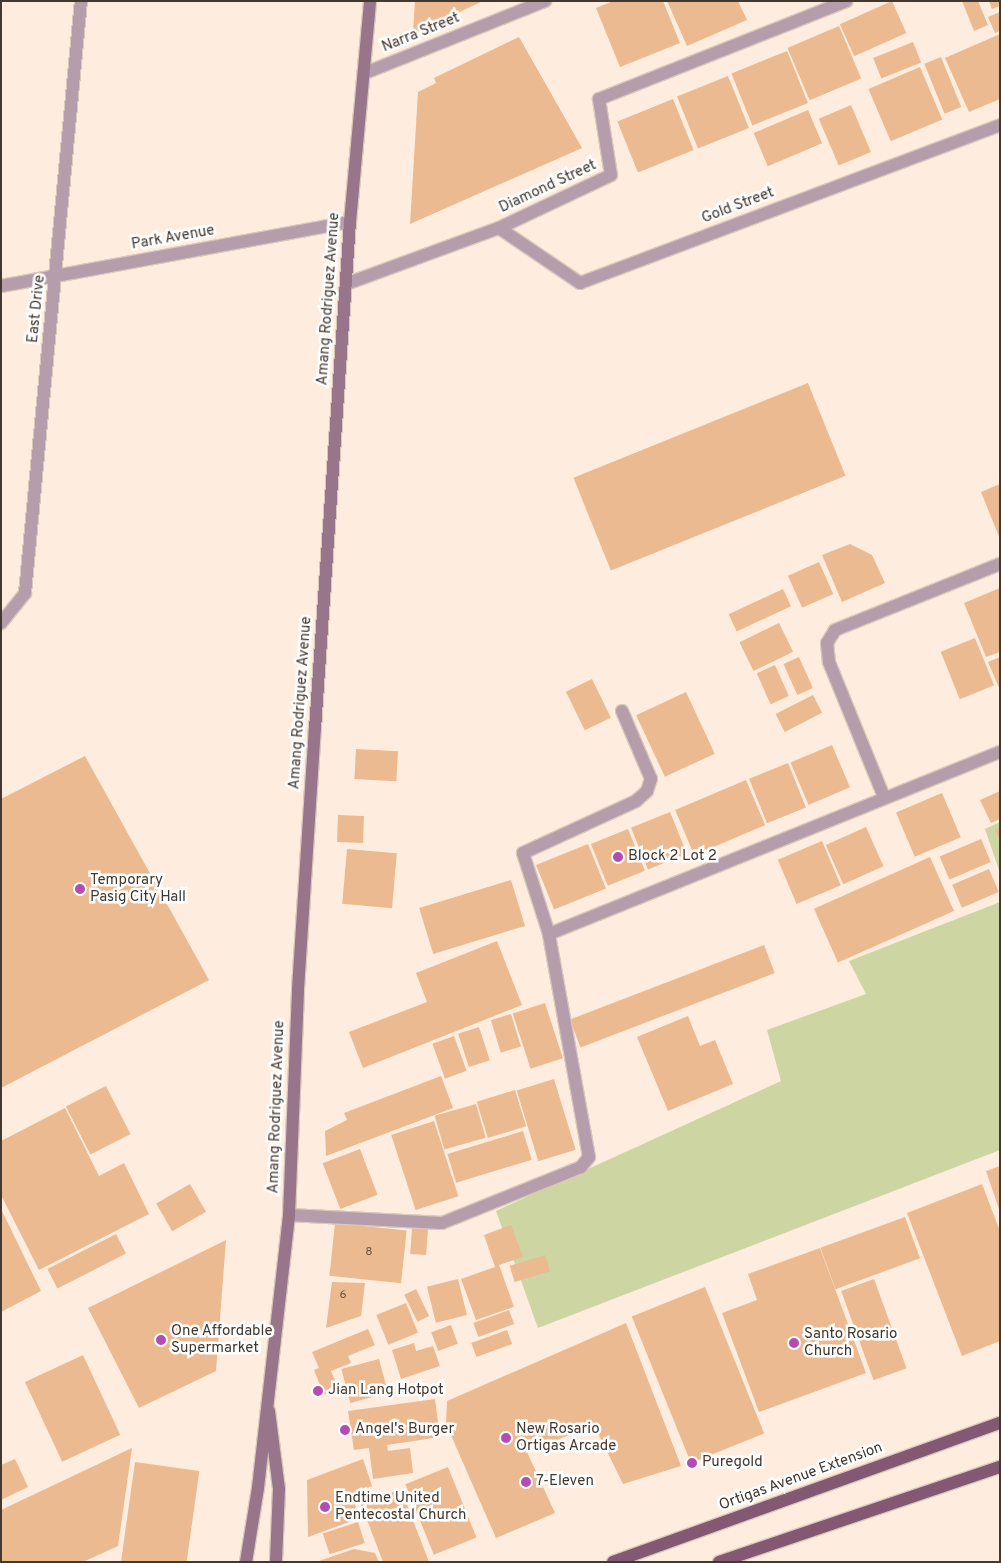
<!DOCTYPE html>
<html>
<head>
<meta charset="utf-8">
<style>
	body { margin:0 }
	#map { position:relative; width:1001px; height:1563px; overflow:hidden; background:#feedde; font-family:Overpass,sans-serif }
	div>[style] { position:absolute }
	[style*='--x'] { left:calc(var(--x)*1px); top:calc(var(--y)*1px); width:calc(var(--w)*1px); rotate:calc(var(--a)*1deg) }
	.green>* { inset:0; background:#cdd5a3 }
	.building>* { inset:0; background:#ebba91; transform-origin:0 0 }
	.roads { filter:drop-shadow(1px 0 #d9c9bb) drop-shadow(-1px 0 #d9c9bb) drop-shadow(0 1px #d9c9bb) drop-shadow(0 -1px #d9c9bb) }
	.minor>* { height:12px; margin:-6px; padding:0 6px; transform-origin:6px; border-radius:6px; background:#b69dab }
	.secondary>* { height:12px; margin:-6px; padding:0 6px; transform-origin:6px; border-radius:6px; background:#98758a }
	.primary>* { height:12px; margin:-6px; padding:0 6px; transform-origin:6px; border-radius:6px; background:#835872 }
	.dots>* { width:14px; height:14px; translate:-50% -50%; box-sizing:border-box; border:2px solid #fff; border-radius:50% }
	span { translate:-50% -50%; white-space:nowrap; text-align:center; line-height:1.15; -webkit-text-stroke:5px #fff; paint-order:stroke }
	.number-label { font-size:12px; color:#6d5848 }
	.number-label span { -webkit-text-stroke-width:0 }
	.street-label { font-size:15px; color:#43382f }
	.poi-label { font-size:15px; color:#43382f }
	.left { translate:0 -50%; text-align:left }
	.frame { position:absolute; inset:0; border:2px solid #43382f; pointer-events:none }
</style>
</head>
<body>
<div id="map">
	<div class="green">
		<div style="clip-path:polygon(1000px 822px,1000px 873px,985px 829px)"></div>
		<div style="clip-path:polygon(1000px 902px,1000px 1150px,538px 1328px,496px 1211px,781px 1081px,767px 1030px,866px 994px,849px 961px)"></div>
	</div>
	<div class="building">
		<div style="clip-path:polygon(415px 1px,483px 1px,413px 34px)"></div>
		<div style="clip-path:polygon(613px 1px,663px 1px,680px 43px,620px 67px,596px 8px)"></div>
		<div style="clip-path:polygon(667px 1px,738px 1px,747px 20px,687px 46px)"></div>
		<div style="left:892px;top:1px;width:35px;height:57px;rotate:66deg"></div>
		<div style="clip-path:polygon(962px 1px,978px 1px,988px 25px,974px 31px)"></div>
		<div style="clip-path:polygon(989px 1px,1000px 1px,1000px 6px,992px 9px)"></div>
		<div style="clip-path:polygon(1000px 12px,1000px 31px,995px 33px,988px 17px)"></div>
		<div style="left:839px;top:26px;width:57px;height:56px;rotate:67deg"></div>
		<div style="clip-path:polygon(1000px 34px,1000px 99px,969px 112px,945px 58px)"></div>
		<div style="clip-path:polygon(519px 37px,582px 148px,410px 224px,418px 92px,436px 83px,434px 78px)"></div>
		<div style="left:913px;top:42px;width:22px;height:43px;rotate:68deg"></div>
		<div style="left:787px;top:51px;width:56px;height:60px;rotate:68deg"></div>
		<div style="left:941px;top:57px;width:54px;height:18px;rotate:68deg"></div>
		<div style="left:920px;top:67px;width:57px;height:56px;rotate:67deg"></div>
		<div style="left:728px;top:76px;width:56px;height:55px;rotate:68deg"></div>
		<div style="left:673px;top:99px;width:55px;height:60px;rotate:68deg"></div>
		<div style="left:851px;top:105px;width:51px;height:35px;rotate:67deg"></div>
		<div style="left:808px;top:110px;width:36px;height:59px;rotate:67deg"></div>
		<div style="left:808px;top:383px;width:100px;height:253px;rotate:68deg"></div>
		<div style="clip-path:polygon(1000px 484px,1000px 539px,981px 492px)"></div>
		<div style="clip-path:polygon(850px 544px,872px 555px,885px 583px,842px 602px,822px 555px)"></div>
		<div style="left:819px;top:562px;width:35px;height:34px;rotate:66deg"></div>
		<div style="clip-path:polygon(1000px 588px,1000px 652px,986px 657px,964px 603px)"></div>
		<div style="left:783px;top:589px;width:19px;height:60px;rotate:65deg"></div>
		<div style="left:779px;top:623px;width:32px;height:44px;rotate:64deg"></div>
		<div style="left:975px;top:638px;width:51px;height:37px;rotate:68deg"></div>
		<div style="left:799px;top:657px;width:34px;height:17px;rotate:66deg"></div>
		<div style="clip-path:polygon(1000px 657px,1000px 690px,988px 662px)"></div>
		<div style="left:775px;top:665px;width:34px;height:20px;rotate:66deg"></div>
		<div style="left:592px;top:679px;width:43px;height:29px;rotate:64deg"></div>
		<div style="left:686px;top:692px;width:68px;height:55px;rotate:65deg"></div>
		<div style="left:813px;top:695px;width:20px;height:42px;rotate:63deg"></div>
		<div style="left:832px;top:745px;width:46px;height:45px;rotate:67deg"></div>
		<div style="left:356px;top:749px;width:42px;height:30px;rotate:3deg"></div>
		<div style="clip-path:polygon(85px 756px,209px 980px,1px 1088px,1px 799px)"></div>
		<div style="left:788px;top:763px;width:48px;height:42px;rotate:68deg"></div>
		<div style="left:746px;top:780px;width:49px;height:77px;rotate:67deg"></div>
		<div style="clip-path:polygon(1000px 791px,1000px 819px,991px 823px,980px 800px)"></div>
		<div style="left:942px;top:793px;width:48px;height:50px;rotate:67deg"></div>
		<div style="left:670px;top:812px;width:45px;height:42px;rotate:68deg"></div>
		<div style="left:338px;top:815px;width:26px;height:27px;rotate:2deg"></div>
		<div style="left:866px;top:827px;width:43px;height:44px;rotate:66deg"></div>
		<div style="clip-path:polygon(1000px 828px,1000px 840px,995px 830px)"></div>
		<div style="left:628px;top:829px;width:45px;height:40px;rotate:68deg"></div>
		<div style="left:981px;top:839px;width:25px;height:45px;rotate:67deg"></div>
		<div style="left:822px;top:841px;width:48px;height:48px;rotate:67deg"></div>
		<div style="left:588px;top:844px;width:48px;height:56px;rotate:68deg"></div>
		<div style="left:347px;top:849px;width:50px;height:55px;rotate:5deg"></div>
		<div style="left:930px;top:857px;width:59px;height:127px;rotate:66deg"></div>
		<div style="left:989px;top:869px;width:25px;height:40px;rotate:67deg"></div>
		<div style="left:511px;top:880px;width:48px;height:96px;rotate:73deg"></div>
		<div style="clip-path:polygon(497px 941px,522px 1005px,363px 1068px,349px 1032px,427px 1002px,416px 973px)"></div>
		<div style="left:764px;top:945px;width:30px;height:208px;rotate:69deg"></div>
		<div style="left:545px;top:1003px;width:58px;height:34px;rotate:72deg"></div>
		<div style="left:511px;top:1014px;width:34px;height:21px;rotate:73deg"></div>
		<div style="clip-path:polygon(688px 1016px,700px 1046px,715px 1040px,733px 1084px,668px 1111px,637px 1037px)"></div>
		<div style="left:479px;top:1027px;width:35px;height:22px;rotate:72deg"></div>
		<div style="left:454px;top:1036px;width:37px;height:23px;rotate:70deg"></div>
		<div style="clip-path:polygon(441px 1076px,453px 1108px,326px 1156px,325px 1131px,347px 1120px,344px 1113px)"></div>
		<div style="left:554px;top:1079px;width:74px;height:39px;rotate:73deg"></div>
		<div style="left:106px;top:1086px;width:54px;height:45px;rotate:63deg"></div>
		<div style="left:515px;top:1090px;width:38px;height:40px;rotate:73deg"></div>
		<div style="left:476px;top:1104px;width:35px;height:43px;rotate:74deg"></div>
		<div style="clip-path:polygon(65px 1108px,99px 1176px,124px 1163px,149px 1214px,39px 1270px,1px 1195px,1px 1141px)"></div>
		<div style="left:434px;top:1121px;width:79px;height:45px;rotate:72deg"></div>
		<div style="left:523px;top:1131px;width:30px;height:79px;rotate:73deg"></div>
		<div style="left:360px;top:1149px;width:49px;height:40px;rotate:69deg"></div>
		<div style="clip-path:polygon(1000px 1166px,1000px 1209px,999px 1209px,986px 1171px)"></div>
		<div style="left:190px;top:1184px;width:32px;height:39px;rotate:60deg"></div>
		<div style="clip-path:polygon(982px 1184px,1000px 1231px,1000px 1341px,962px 1356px,907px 1213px)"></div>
		<div style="clip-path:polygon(1px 1209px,41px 1291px,1px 1312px)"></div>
		<div style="left:905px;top:1217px;width:44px;height:90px;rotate:70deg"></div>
		<div style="left:335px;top:1223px;width:72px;height:53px;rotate:6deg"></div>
		<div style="clip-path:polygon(511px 1225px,523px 1257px,499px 1265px,514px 1307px,476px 1320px,461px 1279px,495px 1267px,484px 1235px)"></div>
		<div style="left:412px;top:1228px;width:16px;height:26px;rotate:4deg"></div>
		<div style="left:116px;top:1234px;width:22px;height:77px;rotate:63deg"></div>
		<div style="clip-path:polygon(226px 1240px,216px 1371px,139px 1408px,88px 1308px)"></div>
		<div style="clip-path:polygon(820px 1248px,866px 1373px,759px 1412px,722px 1313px,757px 1300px,748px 1274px)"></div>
		<div style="left:545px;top:1255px;width:17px;height:37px;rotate:73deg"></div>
		<div style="left:458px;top:1279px;width:37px;height:32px;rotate:76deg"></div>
		<div style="left:874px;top:1279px;width:95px;height:35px;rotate:70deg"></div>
		<div style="clip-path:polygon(332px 1282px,365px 1283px,361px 1316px,326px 1328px)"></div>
		<div style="left:705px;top:1287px;width:158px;height:79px;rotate:68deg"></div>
		<div style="left:416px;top:1289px;width:30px;height:13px;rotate:64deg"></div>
		<div style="left:406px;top:1303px;width:32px;height:32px;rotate:68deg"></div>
		<div style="left:509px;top:1310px;width:15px;height:38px;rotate:70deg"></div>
		<div style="clip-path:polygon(626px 1323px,681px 1466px,623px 1484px,594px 1425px,527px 1452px,555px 1513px,496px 1538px,446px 1424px,447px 1401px)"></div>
		<div style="left:451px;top:1325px;width:20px;height:21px;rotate:70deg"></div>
		<div style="clip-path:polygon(368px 1329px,375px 1345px,348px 1356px,351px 1363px,331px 1371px,339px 1389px,324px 1395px,314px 1370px,319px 1368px,312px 1352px)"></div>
		<div style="left:507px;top:1330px;width:15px;height:38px;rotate:70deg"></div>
		<div style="clip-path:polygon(414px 1343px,416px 1351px,433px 1346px,440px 1366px,401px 1379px,392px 1350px)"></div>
		<div style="left:83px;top:1355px;width:88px;height:64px;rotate:65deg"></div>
		<div style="left:379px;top:1359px;width:35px;height:39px;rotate:75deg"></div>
		<div style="clip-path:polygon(435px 1399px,440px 1437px,387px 1445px,388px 1451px,410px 1448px,413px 1473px,373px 1479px,369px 1448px,354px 1450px,348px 1411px)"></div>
		<div style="clip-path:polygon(132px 1448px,118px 1546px,83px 1562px,1px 1562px,1px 1510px)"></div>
		<div style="clip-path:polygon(15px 1459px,28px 1487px,1px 1500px,1px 1465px)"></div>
		<div style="clip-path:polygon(363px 1459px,372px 1486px,351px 1494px,360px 1518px,308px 1537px,307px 1480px)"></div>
		<div style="left:135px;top:1462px;width:65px;height:101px;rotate:8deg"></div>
		<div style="left:448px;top:1467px;width:76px;height:46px;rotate:68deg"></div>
		<div style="clip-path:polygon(401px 1489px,429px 1562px,383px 1562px,361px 1504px)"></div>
		<div style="left:358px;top:1522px;width:22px;height:37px;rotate:72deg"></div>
		<div style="clip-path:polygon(354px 1549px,375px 1553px,379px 1562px,316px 1562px)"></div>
	</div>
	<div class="roads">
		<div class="minor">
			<div style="--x:365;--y:73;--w:194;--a:-21.8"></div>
			<div style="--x:499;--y:228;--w:98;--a:34.2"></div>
			<div style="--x:580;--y:283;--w:449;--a:-20.6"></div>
			<div style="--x:346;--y:284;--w:163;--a:-20.1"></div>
			<div style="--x:499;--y:228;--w:124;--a:-25.3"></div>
			<div style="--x:611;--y:175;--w:77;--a:-99"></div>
			<div style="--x:599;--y:99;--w:266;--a:-21.6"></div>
			<div style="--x:1;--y:286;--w:355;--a:-10.4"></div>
			<div style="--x:1;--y:623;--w:38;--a:-51"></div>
			<div style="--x:25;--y:593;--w:595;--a:-84.6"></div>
			<div style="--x:884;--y:797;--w:146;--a:-112.2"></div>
			<div style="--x:829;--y:662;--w:19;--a:-96"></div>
			<div style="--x:827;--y:643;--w:15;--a:-58"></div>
			<div style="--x:835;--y:630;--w:178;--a:-21.8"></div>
			<div style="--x:549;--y:934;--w:486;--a:-22"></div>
			<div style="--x:289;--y:1215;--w:153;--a:3"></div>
			<div style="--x:442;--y:1223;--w:150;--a:-21.9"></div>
			<div style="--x:581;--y:1167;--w:13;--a:-51"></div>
			<div style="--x:589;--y:1157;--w:227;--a:-100.2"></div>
			<div style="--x:549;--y:934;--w:85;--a:-107.8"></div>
			<div style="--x:523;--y:853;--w:124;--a:-24.7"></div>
			<div style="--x:636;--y:801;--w:15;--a:-42"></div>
			<div style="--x:647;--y:791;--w:13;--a:-72"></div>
			<div style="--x:651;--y:779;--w:74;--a:-113.1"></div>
		</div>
		<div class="secondary">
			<div style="--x:269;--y:1411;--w:79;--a:82.7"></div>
			<div style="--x:279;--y:1489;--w:73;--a:92.4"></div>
			<div style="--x:246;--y:1562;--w:75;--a:-80.8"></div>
			<div style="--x:258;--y:1488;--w:275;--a:-83.5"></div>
			<div style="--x:289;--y:1215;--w:226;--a:-87.7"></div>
			<div style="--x:298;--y:989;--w:261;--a:-86.3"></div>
			<div style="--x:315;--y:729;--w:508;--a:-86.05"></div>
			<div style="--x:350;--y:222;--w:222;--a:-84.8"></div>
		</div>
		<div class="primary">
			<div style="--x:613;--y:1562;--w:411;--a:-19.8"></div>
			<div style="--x:719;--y:1562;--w:297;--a:-18.7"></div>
		</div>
	</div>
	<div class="dots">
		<div style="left:618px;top:857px;background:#b34db2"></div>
		<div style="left:80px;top:889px;background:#b34db2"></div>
		<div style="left:161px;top:1340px;background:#b34db2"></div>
		<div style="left:794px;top:1343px;background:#b34db2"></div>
		<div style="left:318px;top:1391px;background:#b34db2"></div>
		<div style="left:345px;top:1430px;background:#b34db2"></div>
		<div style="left:506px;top:1438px;background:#b34db2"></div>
		<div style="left:692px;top:1463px;background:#b34db2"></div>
		<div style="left:526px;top:1482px;background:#b34db2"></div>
		<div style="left:325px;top:1507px;background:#b34db2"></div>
	</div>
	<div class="number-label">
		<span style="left:369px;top:1253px">8</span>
		<span style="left:343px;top:1296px">6</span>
	</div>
	<div class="street-label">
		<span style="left:421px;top:33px;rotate:-22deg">Narra Street</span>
		<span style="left:548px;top:187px;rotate:-25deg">Diamond Street</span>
		<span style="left:738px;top:206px;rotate:-21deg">Gold Street</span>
		<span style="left:173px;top:238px;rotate:-10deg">Park Avenue</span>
		<span style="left:329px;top:299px;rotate:-86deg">Amang Rodriguez Avenue</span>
		<span style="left:37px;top:309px;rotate:-84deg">East Drive</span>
		<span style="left:301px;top:703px;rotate:-86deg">Amang Rodriguez Avenue</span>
		<span style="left:277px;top:1107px;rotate:-88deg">Amang Rodriguez Avenue</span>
		<span style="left:801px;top:1477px;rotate:-20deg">Ortigas Avenue Extension</span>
	</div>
	<div class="poi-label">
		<span class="left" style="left:628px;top:857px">Block 2 Lot 2</span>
		<span class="left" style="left:90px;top:889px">Temporary<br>Pasig City Hall</span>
		<span class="left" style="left:171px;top:1340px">One Affordable<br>Supermarket</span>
		<span class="left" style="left:804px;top:1343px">Santo Rosario<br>Church</span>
		<span class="left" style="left:328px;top:1391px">Jian Lang Hotpot</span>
		<span class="left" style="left:516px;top:1438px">New Rosario<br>Ortigas Arcade</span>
		<span class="left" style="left:355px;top:1430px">Angel's Burger</span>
		<span class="left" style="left:702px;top:1463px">Puregold</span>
		<span class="left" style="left:536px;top:1482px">7-Eleven</span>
		<span class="left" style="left:335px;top:1507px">Endtime United<br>Pentecostal Church</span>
	</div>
	<div class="frame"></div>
</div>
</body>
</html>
